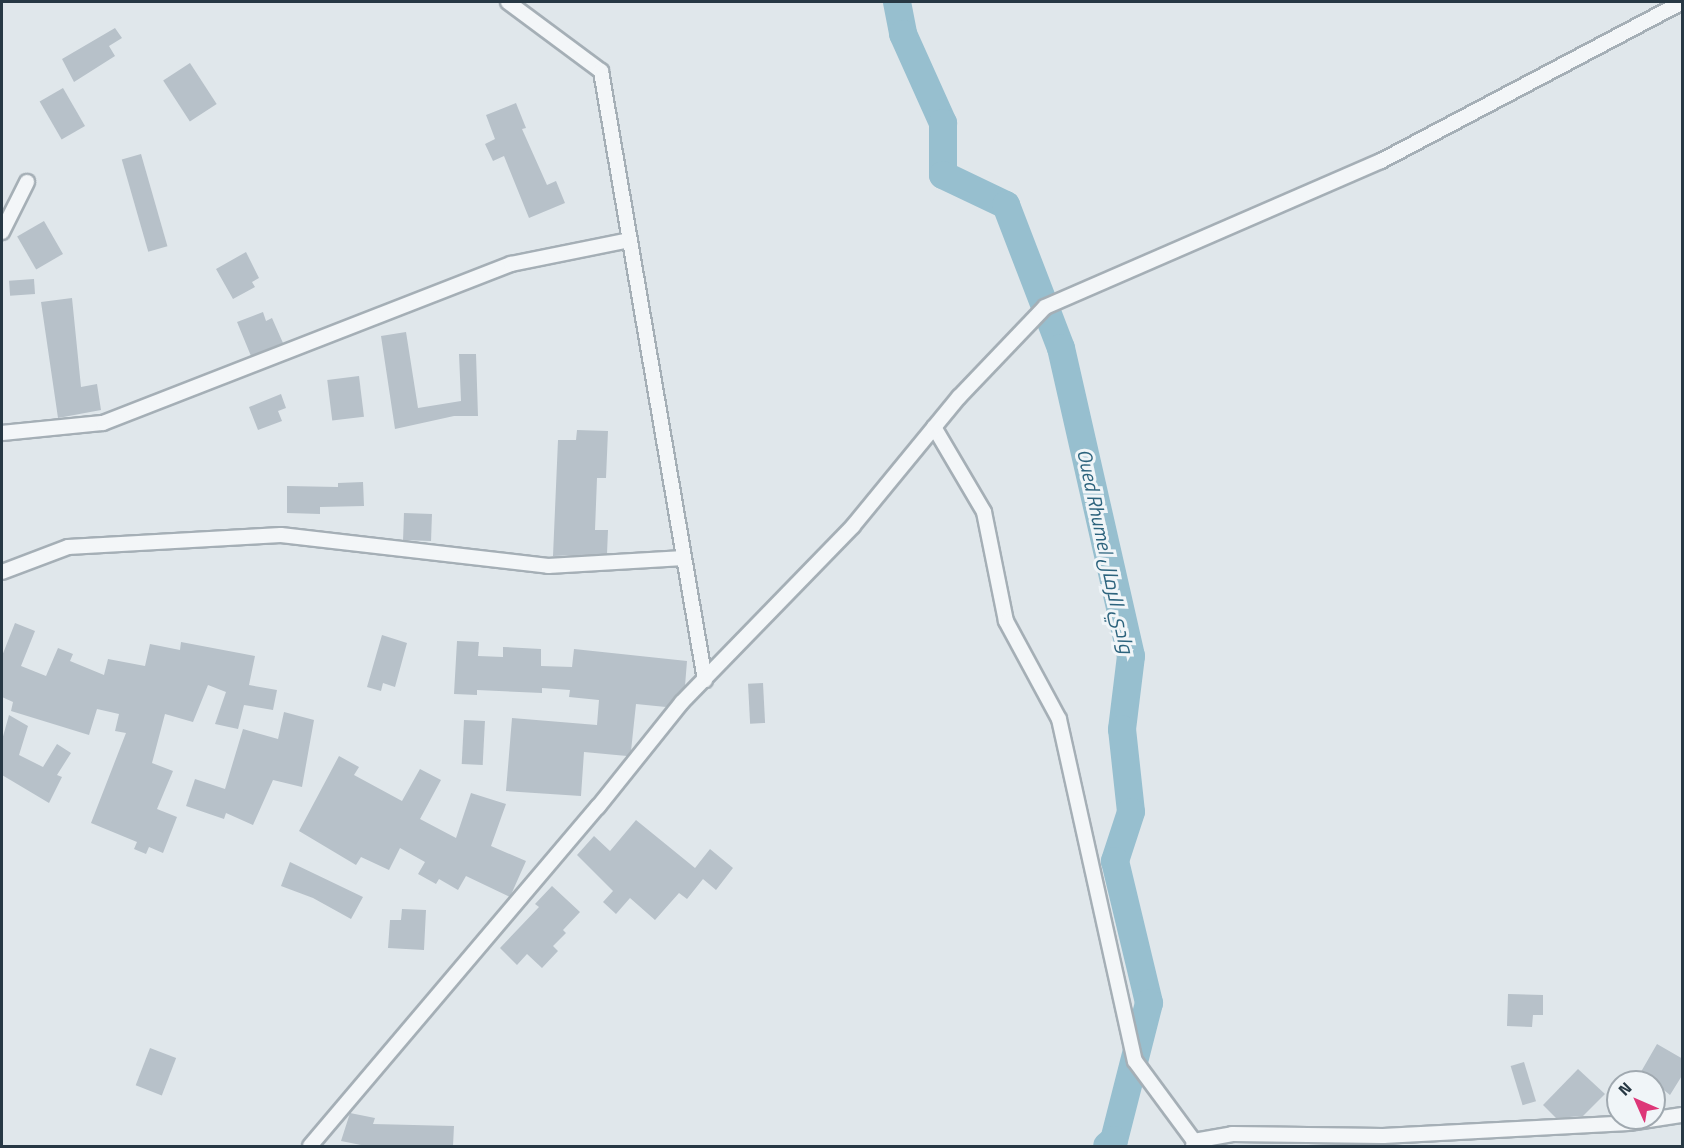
<!DOCTYPE html>
<html>
<head>
<meta charset="utf-8">
<style>
	body { margin:0 }
	#map { position:relative; width:1684px; height:1148px; overflow:hidden; background:#e0e7eb; font-family:"Titillium Web",Cairo,sans-serif }
	div>[style] { position:absolute }
	[style*='--x'] { left:calc(var(--x)*1px); top:calc(var(--y)*1px); width:calc(var(--w)*1px); rotate:calc(var(--a)*1deg) }
	.river>* { height:28px; margin:-14px; padding:0 14px; transform-origin:14px; border-radius:14px; background:#97bfcf }
	.building>* { inset:0; background:#b7c1c9; transform-origin:0 0 }
	.roads { filter:drop-shadow(2px 0 #a5afb6) drop-shadow(-2px 0 #a5afb6) drop-shadow(0 2px #a5afb6) drop-shadow(0 -2px #a5afb6) }
	.minor>* { height:14px; margin:-7px; padding:0 7px; transform-origin:7px; border-radius:7px; background:#f3f6f8 }
	span { translate:-50% -50%; white-space:nowrap; text-align:center; line-height:1.15; -webkit-text-stroke:6px #f0f5f8; paint-order:stroke }
	.water-label { font-size:20px; color:#2c637d; font-style:italic }
	.frame { position:absolute; inset:0; border:3px solid #273844; pointer-events:none }
	.north { position:absolute; left:1606px; top:1070px; width:60px; height:60px; box-sizing:border-box; background:#f0f5f8; border:2px solid #a0a9b0; border-radius:50%; rotate:315deg; font-size:16px; font-weight:700; line-height:24px; text-align:center; color:#273844 }
	.north::after { content:''; display:block; margin:auto; width:21px; height:27px; background:#dd3778; clip-path:polygon(50% 0,100% 100%,50% 72%,0 100%) }
</style>
</head>
<body>
<div id="map">
	<div class="river">
		<div style="--x:897;--y:2;--w:33;--a:79"></div>
		<div style="--x:903;--y:34;--w:98;--a:65.8"></div>
		<div style="--x:943;--y:123;--w:52;--a:90"></div>
		<div style="--x:943;--y:175;--w:70;--a:25.5"></div>
		<div style="--x:1006;--y:205;--w:153;--a:69"></div>
		<div style="--x:1061;--y:348;--w:316;--a:77.2"></div>
		<div style="--x:1131;--y:656;--w:74;--a:97"></div>
		<div style="--x:1122;--y:729;--w:83;--a:83.8"></div>
		<div style="--x:1131;--y:812;--w:52;--a:108.1"></div>
		<div style="--x:1115;--y:861;--w:146;--a:76.5"></div>
		<div style="--x:1149;--y:1003;--w:141;--a:104.3"></div>
		<div style="--x:1114;--y:1140;--w:9;--a:139"></div>
	</div>
	<div class="building">
		<div style="clip-path:polygon(115px 28px,122px 38px,109px 46px,115px 56px,74px 82px,62px 59px)"></div>
		<div style="left:190px;top:63px;width:49px;height:32px;rotate:57deg"></div>
		<div style="left:63px;top:88px;width:44px;height:27px;rotate:60deg"></div>
		<div style="clip-path:polygon(516px 103px,526px 128px,522px 129px,547px 185px,556px 181px,565px 203px,529px 218px,504px 156px,493px 161px,485px 144px,495px 139px,486px 115px)"></div>
		<div style="left:141px;top:154px;width:96px;height:20px;rotate:74deg"></div>
		<div style="left:44px;top:221px;width:38px;height:31px;rotate:60deg"></div>
		<div style="clip-path:polygon(246px 252px,259px 278px,252px 282px,255px 287px,233px 299px,216px 269px)"></div>
		<div style="left:34px;top:279px;width:15px;height:25px;rotate:86deg"></div>
		<div style="clip-path:polygon(72px 298px,81px 387px,97px 384px,101px 410px,58px 418px,41px 302px)"></div>
		<div style="clip-path:polygon(263px 312px,266px 321px,272px 318px,283px 343px,251px 356px,237px 322px)"></div>
		<div style="clip-path:polygon(406px 332px,418px 408px,461px 401px,459px 354px,476px 354px,478px 416px,454px 416px,395px 429px,381px 336px)"></div>
		<div style="left:359px;top:376px;width:41px;height:32px;rotate:83deg"></div>
		<div style="clip-path:polygon(281px 394px,286px 408px,278px 411px,282px 421px,258px 430px,249px 407px)"></div>
		<div style="clip-path:polygon(577px 430px,608px 431px,606px 478px,597px 478px,595px 530px,608px 530px,607px 554px,553px 556px,558px 440px,576px 440px)"></div>
		<div style="clip-path:polygon(363px 482px,364px 506px,320px 507px,320px 514px,287px 513px,287px 486px,338px 487px,338px 483px)"></div>
		<div style="left:404px;top:513px;width:28px;height:27px;rotate:2deg"></div>
		<div style="clip-path:polygon(15px 623px,35px 631px,21px 666px,46px 676px,58px 648px,73px 654px,70px 661px,104px 675px,108px 659px,145px 666px,150px 644px,180px 650px,181px 642px,255px 656px,249px 685px,277px 690px,273px 710px,244px 705px,238px 729px,215px 724px,226px 692px,208px 685px,193px 722px,165px 714px,152px 763px,173px 771px,157px 809px,177px 817px,163px 853px,149px 847px,146px 854px,134px 849px,137px 842px,91px 823px,126px 733px,115px 731px,119px 714px,97px 709px,89px 735px,11px 711px,13px 702px,2px 697px,2px 656px)"></div>
		<div style="clip-path:polygon(382px 635px,407px 643px,395px 687px,383px 683px,381px 691px,367px 687px)"></div>
		<div style="clip-path:polygon(457px 641px,479px 642px,478px 656px,503px 657px,503px 647px,541px 649px,541px 666px,572px 667px,574px 649px,687px 661px,685px 686px,666px 707px,636px 704px,631px 751px,627px 756px,584px 752px,581px 796px,506px 791px,512px 718px,597px 725px,599px 700px,569px 697px,570px 690px,542px 688px,542px 693px,477px 690px,477px 695px,454px 694px)"></div>
		<div style="left:763px;top:683px;width:40px;height:15px;rotate:87deg"></div>
		<div style="clip-path:polygon(284px 712px,314px 720px,302px 787px,273px 780px,253px 825px,226px 813px,224px 819px,186px 806px,195px 779px,225px 789px,243px 729px,278px 739px)"></div>
		<div style="clip-path:polygon(9px 715px,28px 726px,19px 755px,43px 767px,57px 744px,71px 753px,57px 775px,62px 777px,49px 803px,2px 775px,2px 740px)"></div>
		<div style="left:464px;top:720px;width:21px;height:44px;rotate:3deg"></div>
		<div style="clip-path:polygon(339px 756px,359px 767px,354px 775px,402px 801px,420px 769px,441px 780px,420px 819px,456px 838px,471px 793px,506px 804px,491px 846px,526px 861px,510px 897px,466px 876px,458px 890px,439px 879px,436px 884px,418px 874px,425px 862px,400px 848px,389px 870px,361px 857px,356px 865px,299px 831px)"></div>
		<div style="clip-path:polygon(636px 820px,695px 868px,710px 849px,733px 868px,716px 890px,703px 879px,687px 899px,679px 893px,655px 920px,630px 898px,616px 914px,603px 902px,613px 891px,577px 855px,594px 836px,610px 851px)"></div>
		<div style="clip-path:polygon(290px 862px,363px 897px,351px 919px,313px 898px,281px 886px)"></div>
		<div style="clip-path:polygon(552px 886px,580px 912px,563px 930px,566px 933px,553px 946px,558px 951px,542px 968px,527px 954px,517px 965px,500px 948px,539px 907px,535px 904px)"></div>
		<div style="clip-path:polygon(402px 909px,426px 910px,424px 950px,388px 948px,390px 920px,401px 920px)"></div>
		<div style="clip-path:polygon(1508px 994px,1543px 995px,1543px 1015px,1533px 1015px,1532px 1027px,1507px 1026px)"></div>
		<div style="clip-path:polygon(1657px 1044px,1683px 1059px,1683px 1074px,1670px 1095px,1654px 1082px,1638px 1077px)"></div>
		<div style="left:150px;top:1048px;width:28px;height:40px;rotate:21deg"></div>
		<div style="left:1524px;top:1062px;width:41px;height:14px;rotate:73deg"></div>
		<div style="clip-path:polygon(1578px 1069px,1605px 1094px,1583px 1116px,1556px 1118px,1543px 1105px)"></div>
		<div style="clip-path:polygon(350px 1113px,375px 1118px,373px 1124px,454px 1126px,453px 1146px,366px 1146px,341px 1141px)"></div>
	</div>
	<div class="roads">
		<div class="minor">
			<div style="--x:508;--y:2;--w:116;--a:36.6"></div>
			<div style="--x:601;--y:71;--w:618;--a:80.31"></div>
			<div style="--x:2;--y:232;--w:56;--a:-63.4"></div>
			<div style="--x:934;--y:427;--w:99;--a:59.5"></div>
			<div style="--x:984;--y:512;--w:111;--a:78.6"></div>
			<div style="--x:1006;--y:621;--w:111;--a:61.6"></div>
			<div style="--x:1059;--y:719;--w:350;--a:77.5"></div>
			<div style="--x:1135;--y:1061;--w:99;--a:53.6"></div>
			<div style="--x:1194;--y:1141;--w:5;--a:101"></div>
			<div style="--x:2;--y:433;--w:101;--a:-5.7"></div>
			<div style="--x:103;--y:423;--w:438;--a:-21.3"></div>
			<div style="--x:511;--y:264;--w:121;--a:-11.4"></div>
			<div style="--x:2;--y:572;--w:71;--a:-20.7"></div>
			<div style="--x:68;--y:547;--w:213;--a:-3.2"></div>
			<div style="--x:281;--y:535;--w:269;--a:6.6"></div>
			<div style="--x:548;--y:566;--w:136;--a:-3.4"></div>
			<div style="--x:1194;--y:1141;--w:39;--a:-10"></div>
			<div style="--x:1232;--y:1134;--w:151;--a:0.8"></div>
			<div style="--x:1383;--y:1136;--w:246;--a:-3"></div>
			<div style="--x:1629;--y:1123;--w:54;--a:-8.6"></div>
			<div style="--x:310;--y:1146;--w:445;--a:-49.7"></div>
			<div style="--x:598;--y:807;--w:134;--a:-51.3"></div>
			<div style="--x:682;--y:702;--w:245;--a:-45.8"></div>
			<div style="--x:853;--y:526;--w:167;--a:-50.6"></div>
			<div style="--x:959;--y:397;--w:124;--a:-46.3"></div>
			<div style="--x:1045;--y:307;--w:366;--a:-23.5"></div>
			<div style="--x:1381;--y:161;--w:340;--a:-27.8"></div>
		</div>
	</div>
	<div class="water-label">
		<span style="left:1106px;top:551px;rotate:78deg">Oued Rhumel وادي الرمال</span>
	</div>
	<div class="frame"></div>
	<div class="north">N</div>
</div>
</body>
</html>
